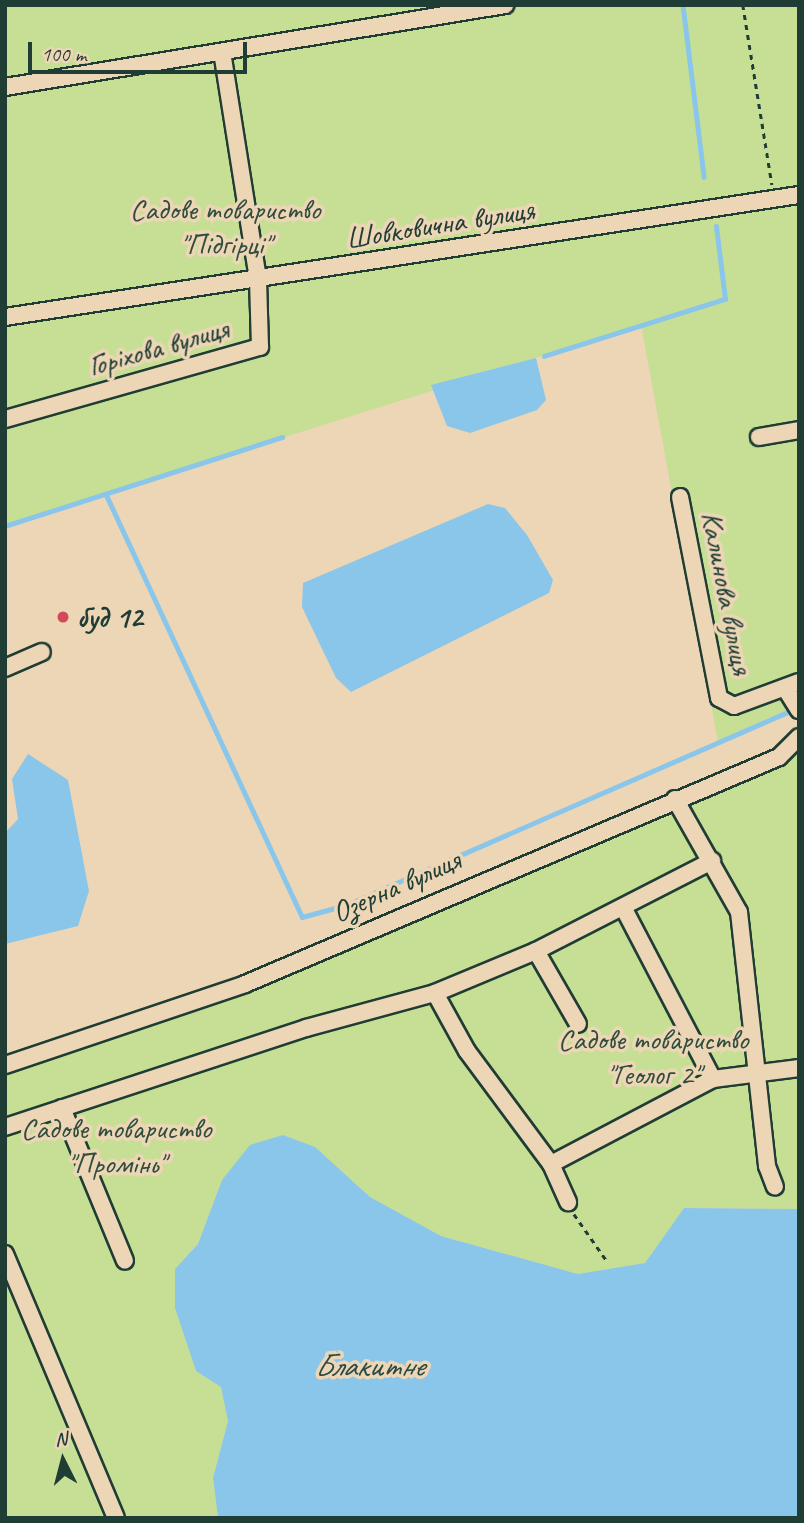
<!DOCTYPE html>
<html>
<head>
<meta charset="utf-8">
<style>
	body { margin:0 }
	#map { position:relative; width:804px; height:1523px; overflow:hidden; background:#edd6b6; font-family:Caveat,sans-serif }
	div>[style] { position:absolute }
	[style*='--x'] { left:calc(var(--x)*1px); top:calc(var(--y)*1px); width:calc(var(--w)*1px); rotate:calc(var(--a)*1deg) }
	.green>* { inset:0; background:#c6df95 }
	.water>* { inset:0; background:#8ac6ea }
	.stream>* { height:4.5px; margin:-2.25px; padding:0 2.25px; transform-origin:2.25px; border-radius:2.25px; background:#8ac6ea }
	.path>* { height:2.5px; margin-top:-1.25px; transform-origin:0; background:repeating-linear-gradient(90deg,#1f3d34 0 5px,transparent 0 10px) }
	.roads { filter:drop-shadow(2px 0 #1f3d34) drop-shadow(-2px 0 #1f3d34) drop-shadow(0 2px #1f3d34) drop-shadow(0 -2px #1f3d34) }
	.minor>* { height:16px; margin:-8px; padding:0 8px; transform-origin:8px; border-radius:8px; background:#edd6b6 }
	.dots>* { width:19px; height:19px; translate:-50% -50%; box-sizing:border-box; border:4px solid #edd6b6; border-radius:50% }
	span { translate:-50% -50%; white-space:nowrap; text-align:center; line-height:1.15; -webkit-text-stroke:7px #edd6b6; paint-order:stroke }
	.park-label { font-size:30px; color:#304d3e }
	.street-label { font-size:30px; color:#1f3d34 }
	.poi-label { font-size:30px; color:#1f3d34; font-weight:700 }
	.left { translate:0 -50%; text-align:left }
	.water-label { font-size:32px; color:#2a4b46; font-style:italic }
	.frame { position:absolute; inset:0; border:7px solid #1f3d34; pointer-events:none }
	.north { position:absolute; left:28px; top:1425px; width:70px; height:70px; -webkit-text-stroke:5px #edd6b6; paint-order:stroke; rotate:354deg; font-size:19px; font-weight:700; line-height:28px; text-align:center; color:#1f3d34 }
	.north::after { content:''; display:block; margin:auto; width:24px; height:32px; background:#1f3d34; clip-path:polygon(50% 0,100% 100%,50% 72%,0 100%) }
	.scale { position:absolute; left:28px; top:42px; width:219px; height:32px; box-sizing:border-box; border:4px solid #1f3d34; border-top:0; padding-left:9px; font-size:21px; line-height:24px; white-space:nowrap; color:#1f3d34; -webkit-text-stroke:5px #edd6b6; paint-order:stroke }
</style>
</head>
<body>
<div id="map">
	<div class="green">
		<div style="clip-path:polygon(5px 5px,799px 5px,799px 708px,718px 742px,641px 325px,5px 525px)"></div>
		<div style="clip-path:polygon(799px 737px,799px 1209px,684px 1208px,645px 1263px,578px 1274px,441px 1236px,370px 1197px,314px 1147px,283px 1135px,222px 1180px,198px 1244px,175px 1269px,178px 1298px,221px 1387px,228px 1421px,213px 1478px,218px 1518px,5px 1518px,5px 1065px,245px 984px,779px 757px)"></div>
	</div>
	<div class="water">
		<div style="clip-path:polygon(536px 358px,546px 400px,537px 410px,470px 433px,447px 426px,431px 385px)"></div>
		<div style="clip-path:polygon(488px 504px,505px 508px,527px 535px,553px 580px,549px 593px,351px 692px,336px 678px,302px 607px,303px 583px)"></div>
		<div style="clip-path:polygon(28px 754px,68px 780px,89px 891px,78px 926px,5px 944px,5px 833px,18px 819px,12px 779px)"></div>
		<div style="clip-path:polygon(283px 1135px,315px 1147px,370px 1197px,441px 1236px,578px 1274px,645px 1263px,684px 1208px,799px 1209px,799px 1518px,218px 1518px,213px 1478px,228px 1421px,221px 1387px,196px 1371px,175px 1308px,175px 1269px,198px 1244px,222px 1180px,250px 1145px)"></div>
	</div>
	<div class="stream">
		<div style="--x:683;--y:5;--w:173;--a:83"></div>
		<div style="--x:544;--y:356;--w:190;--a:-17.5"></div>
		<div style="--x:725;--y:299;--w:73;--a:-97.1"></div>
		<div style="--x:106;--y:494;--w:466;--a:65.1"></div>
		<div style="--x:302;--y:917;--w:46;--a:-15.3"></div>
		<div style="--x:346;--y:905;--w:480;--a:-23.6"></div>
		<div style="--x:5;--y:526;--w:291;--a:-17.8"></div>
	</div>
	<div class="path">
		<div style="--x:743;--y:5;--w:182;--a:80.8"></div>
		<div style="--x:574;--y:1214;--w:57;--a:54.9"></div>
	</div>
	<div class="roads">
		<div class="minor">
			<div style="--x:5;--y:87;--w:507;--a:-9.31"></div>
			<div style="--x:5;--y:317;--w:803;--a:-8.74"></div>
			<div style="--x:5;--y:419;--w:265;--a:-15.8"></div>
			<div style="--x:260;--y:347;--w:68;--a:-91.7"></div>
			<div style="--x:258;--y:279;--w:230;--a:-99"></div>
			<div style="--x:759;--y:437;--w:41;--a:-9.9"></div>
			<div style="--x:680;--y:497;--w:205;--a:79"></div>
			<div style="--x:719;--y:698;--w:17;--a:28"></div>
			<div style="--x:734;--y:706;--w:69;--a:-20.3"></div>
			<div style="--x:5;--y:668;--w:40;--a:-23.4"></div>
			<div style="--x:785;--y:688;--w:26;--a:58"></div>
			<div style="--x:675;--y:799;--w:130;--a:60.5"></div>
			<div style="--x:739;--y:912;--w:256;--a:83.7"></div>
			<div style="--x:767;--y:1166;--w:22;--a:69"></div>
			<div style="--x:624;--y:909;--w:192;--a:62.4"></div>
			<div style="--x:536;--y:951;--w:84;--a:60.1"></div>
			<div style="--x:435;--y:993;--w:66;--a:61.1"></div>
			<div style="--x:467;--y:1051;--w:141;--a:53.4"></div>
			<div style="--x:551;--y:1164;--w:42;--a:65.9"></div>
			<div style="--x:5;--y:1065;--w:253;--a:-18.6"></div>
			<div style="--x:245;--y:984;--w:580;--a:-23.03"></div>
			<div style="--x:779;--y:757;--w:28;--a:-45"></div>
			<div style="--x:62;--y:1108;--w:165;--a:67.6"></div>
			<div style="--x:5;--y:1127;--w:317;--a:-18.2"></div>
			<div style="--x:306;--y:1028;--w:134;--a:-15.2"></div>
			<div style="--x:435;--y:993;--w:109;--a:-22.6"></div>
			<div style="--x:536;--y:951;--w:198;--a:-27.1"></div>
			<div style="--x:551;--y:1164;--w:183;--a:-27.7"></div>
			<div style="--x:713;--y:1079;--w:87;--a:-7.3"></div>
			<div style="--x:5;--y:1254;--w:286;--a:67.2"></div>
		</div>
	</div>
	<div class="dots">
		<div style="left:63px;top:617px;background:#d1495b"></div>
	</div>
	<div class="park-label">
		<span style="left:225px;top:226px">Садове товариство<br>"Підгірці"</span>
		<span style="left:653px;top:1056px">Садове товариство<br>"Геолог 2"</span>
		<span style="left:116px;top:1145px">Садове товариство<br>"Промінь"</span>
	</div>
	<div class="street-label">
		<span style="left:440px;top:224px;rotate:-9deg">Шовковична вулиця</span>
		<span style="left:158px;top:347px;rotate:-16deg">Горіхова вулиця</span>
		<span style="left:727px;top:593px;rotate:79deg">Калинова вулиця</span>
		<span style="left:396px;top:886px;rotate:-24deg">Озерна вулиця</span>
	</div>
	<div class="poi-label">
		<span class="left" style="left:77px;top:617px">буд 12</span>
	</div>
	<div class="water-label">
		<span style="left:369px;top:1366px">Блакитне</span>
	</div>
	<div class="frame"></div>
	<div class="north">N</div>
	<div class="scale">100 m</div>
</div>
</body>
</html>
